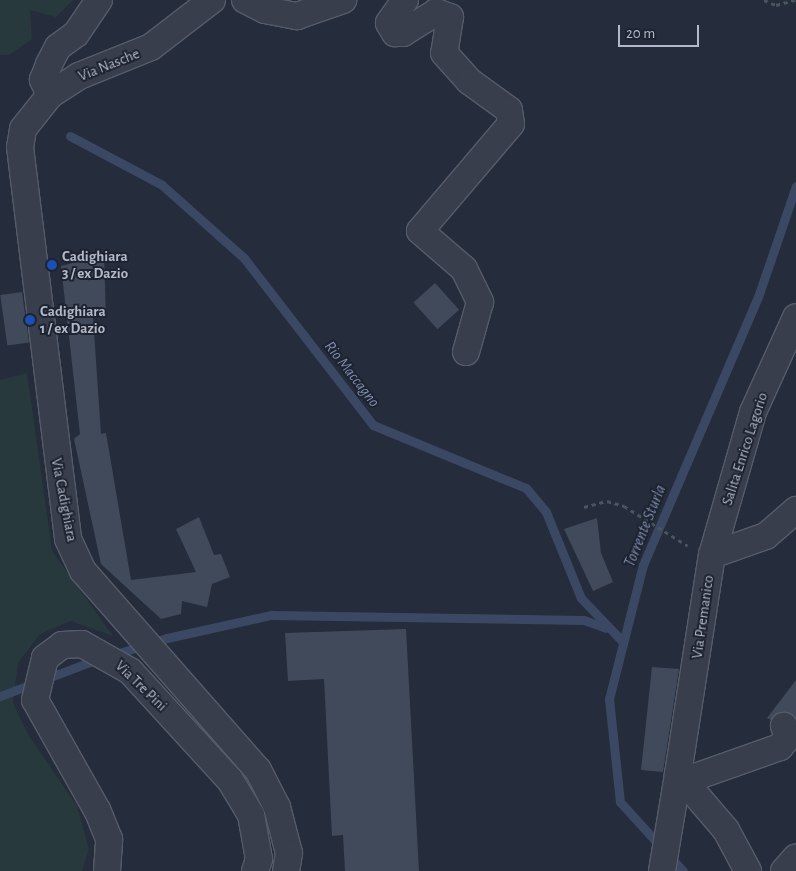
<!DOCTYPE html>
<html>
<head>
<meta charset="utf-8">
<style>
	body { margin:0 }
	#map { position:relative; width:796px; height:871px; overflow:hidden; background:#252c3b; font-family:"Alegreya Sans",sans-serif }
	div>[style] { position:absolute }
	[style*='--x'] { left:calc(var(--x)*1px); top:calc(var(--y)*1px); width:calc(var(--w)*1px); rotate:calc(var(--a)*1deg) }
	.green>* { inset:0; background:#28393d }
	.stream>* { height:9px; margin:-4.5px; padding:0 4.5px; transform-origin:4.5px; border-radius:4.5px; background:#3b4863 }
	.building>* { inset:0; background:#414a5a; transform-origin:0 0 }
	.path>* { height:3px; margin-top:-1.5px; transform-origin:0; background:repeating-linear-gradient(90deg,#46565b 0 4px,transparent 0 8px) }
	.roads { filter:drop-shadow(1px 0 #565c69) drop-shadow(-1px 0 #565c69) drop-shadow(0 1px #565c69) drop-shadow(0 -1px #565c69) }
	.minor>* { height:26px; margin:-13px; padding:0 13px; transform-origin:13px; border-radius:13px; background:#383e4b }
	.dots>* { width:14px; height:14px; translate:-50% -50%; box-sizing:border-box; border:2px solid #1d2330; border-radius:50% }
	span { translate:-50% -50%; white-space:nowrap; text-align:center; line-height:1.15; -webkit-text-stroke:4px #1d2330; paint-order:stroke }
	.street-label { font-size:15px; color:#b4b9c7 }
	.poi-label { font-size:15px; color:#b4b9c7; font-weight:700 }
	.left { translate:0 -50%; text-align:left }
	.water-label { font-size:16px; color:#7d8dac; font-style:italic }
	.scale { position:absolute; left:618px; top:25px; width:81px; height:22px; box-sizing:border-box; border:2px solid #b4b9c7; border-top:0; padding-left:6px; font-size:15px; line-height:18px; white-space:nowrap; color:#b4b9c7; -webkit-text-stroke:4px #1d2330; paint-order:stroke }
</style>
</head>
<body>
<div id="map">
	<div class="green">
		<div style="clip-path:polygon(0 0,73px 0,56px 17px,30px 10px,32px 39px,9px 55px,0 55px)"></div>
		<div style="clip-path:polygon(27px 373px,52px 551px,113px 636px,71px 621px,40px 634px,18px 663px,13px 703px,29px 736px,77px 806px,89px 849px,82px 871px,0 871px,0 380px)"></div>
	</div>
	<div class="stream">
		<div style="--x:70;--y:136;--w:104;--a:28"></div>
		<div style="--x:162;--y:185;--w:110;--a:41.7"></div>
		<div style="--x:244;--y:258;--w:211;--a:52.3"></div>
		<div style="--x:373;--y:425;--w:165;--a:22.4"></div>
		<div style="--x:526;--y:488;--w:31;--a:50"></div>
		<div style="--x:546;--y:512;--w:93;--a:67.9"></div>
		<div style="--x:581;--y:598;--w:59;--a:46.4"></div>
		<div style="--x:113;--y:655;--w:57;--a:-17.5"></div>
		<div style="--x:167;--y:638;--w:107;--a:-12.5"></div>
		<div style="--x:271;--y:615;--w:313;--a:0.9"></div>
		<div style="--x:584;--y:620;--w:23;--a:20"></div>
		<div style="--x:0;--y:696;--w:105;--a:-20.7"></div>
		<div style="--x:683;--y:871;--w:93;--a:-132.4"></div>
		<div style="--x:620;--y:802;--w:104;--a:-96.1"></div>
		<div style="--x:609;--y:699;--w:138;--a:-75.8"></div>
		<div style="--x:643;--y:565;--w:292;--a:-66.8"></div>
		<div style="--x:758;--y:297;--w:117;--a:-71.1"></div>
	</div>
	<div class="building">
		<div style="clip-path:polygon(104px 255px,106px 316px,93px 317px,101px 434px,106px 433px,131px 580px,196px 572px,176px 529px,199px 517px,214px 555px,221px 554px,230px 577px,212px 584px,207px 607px,182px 601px,181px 614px,161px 619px,101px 564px,74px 439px,80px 434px,61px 266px)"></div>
		<div style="left:435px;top:283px;width:36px;height:29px;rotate:48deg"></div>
		<div style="left:22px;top:292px;width:51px;height:22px;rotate:82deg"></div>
		<div style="clip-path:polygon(597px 518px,601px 553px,613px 582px,593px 591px,564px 529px)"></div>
		<div style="clip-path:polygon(406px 629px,419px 871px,345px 871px,343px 835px,332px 836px,324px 679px,288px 681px,285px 633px)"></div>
		<div style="clip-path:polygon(652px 667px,679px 669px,663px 772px,641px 770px)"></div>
		<div style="clip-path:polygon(796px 680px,796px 718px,779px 712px,771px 720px,767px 718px)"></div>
	</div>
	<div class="path">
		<div style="--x:764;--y:0;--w:13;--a:23"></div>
		<div style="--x:776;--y:5;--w:20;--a:-15"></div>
		<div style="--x:584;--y:507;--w:24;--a:-15"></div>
		<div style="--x:607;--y:501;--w:18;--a:16"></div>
		<div style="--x:624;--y:506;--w:75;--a:32"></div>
	</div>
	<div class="roads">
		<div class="minor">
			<div style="--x:212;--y:0;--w:77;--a:142.4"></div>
			<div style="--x:151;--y:47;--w:78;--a:158.1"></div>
			<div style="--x:79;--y:76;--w:35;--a:147"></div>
			<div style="--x:50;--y:95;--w:43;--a:128.5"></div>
			<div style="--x:23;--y:129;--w:18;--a:99"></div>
			<div style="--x:20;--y:147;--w:395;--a:83"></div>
			<div style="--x:68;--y:539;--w:35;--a:65"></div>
			<div style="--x:83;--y:571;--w:265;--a:48.7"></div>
			<div style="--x:258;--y:770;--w:42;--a:62.8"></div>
			<div style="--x:277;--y:807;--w:48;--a:75.4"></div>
			<div style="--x:289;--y:853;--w:18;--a:99"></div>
			<div style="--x:245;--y:0;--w:22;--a:27"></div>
			<div style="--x:265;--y:10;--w:33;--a:11"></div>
			<div style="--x:297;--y:16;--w:49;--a:-19.2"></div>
			<div style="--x:405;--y:0;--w:28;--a:125"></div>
			<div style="--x:389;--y:23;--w:12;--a:59"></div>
			<div style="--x:395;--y:33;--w:8;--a:0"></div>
			<div style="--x:403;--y:33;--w:39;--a:-32"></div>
			<div style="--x:436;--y:12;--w:15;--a:20"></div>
			<div style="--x:450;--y:17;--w:36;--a:99"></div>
			<div style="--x:444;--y:53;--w:38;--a:48"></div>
			<div style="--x:469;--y:81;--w:49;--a:35.9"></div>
			<div style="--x:509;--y:110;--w:14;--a:82"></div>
			<div style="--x:511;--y:124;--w:140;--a:130.4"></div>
			<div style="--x:420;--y:231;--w:58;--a:40.8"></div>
			<div style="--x:464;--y:269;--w:37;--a:64"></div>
			<div style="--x:480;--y:302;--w:52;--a:105.6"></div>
			<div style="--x:50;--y:95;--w:17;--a:-115"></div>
			<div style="--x:43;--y:80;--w:17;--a:-69"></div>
			<div style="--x:49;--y:64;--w:19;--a:-62"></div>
			<div style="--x:58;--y:47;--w:22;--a:-36"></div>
			<div style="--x:76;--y:34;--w:41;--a:-55.9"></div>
			<div style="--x:712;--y:555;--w:57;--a:-19.4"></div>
			<div style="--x:766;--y:536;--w:40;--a:-41"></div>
			<div style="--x:689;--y:786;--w:13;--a:-48"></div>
			<div style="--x:698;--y:776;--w:87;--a:-19.5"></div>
			<div style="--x:780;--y:747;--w:13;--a:-51"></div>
			<div style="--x:788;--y:737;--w:12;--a:-110"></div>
			<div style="--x:107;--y:871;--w:32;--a:-86"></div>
			<div style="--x:109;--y:839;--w:31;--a:-112"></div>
			<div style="--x:97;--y:810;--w:126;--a:-119.4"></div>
			<div style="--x:35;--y:700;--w:43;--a:-76.6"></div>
			<div style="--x:45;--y:658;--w:21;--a:-37"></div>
			<div style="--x:62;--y:645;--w:20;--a:-3"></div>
			<div style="--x:82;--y:644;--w:55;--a:29.4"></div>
			<div style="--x:130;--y:671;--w:148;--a:47.5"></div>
			<div style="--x:230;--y:780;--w:41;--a:59"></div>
			<div style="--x:251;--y:815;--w:45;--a:79.7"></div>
			<div style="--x:259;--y:859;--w:13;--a:108"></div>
			<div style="--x:662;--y:871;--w:98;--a:-80.6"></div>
			<div style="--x:748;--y:871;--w:47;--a:-118.2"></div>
			<div style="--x:726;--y:830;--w:74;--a:-130.6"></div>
			<div style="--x:678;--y:774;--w:222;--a:-81.2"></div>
			<div style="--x:712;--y:555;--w:149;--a:-74"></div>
			<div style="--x:753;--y:412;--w:104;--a:-65.6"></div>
			<div style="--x:784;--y:871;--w:18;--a:-49"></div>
		</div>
	</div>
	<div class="dots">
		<div style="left:52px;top:265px;background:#1a4fb4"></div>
		<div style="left:30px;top:320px;background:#1a4fb4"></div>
	</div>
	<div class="street-label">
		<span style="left:109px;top:65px;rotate:-22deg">Via Nasche</span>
		<span style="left:745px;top:449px;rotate:-72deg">Salita Enrico Lagorio</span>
		<span style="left:64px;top:500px;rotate:79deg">Via Cadighiara</span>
		<span style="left:703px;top:617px;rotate:-82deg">Via Premanico</span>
		<span style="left:141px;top:686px;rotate:44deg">Via Tre Pini</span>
	</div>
	<div class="poi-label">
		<span class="left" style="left:62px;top:265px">Cadighiara<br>3 / ex Dazio</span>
		<span class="left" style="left:40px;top:320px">Cadighiara<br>1 / ex Dazio</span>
	</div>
	<div class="water-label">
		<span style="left:352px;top:374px;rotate:52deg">Rio Maccagno</span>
		<span style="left:645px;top:526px;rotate:-68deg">Torrente Sturla</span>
	</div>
	<div class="scale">20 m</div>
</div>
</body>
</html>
